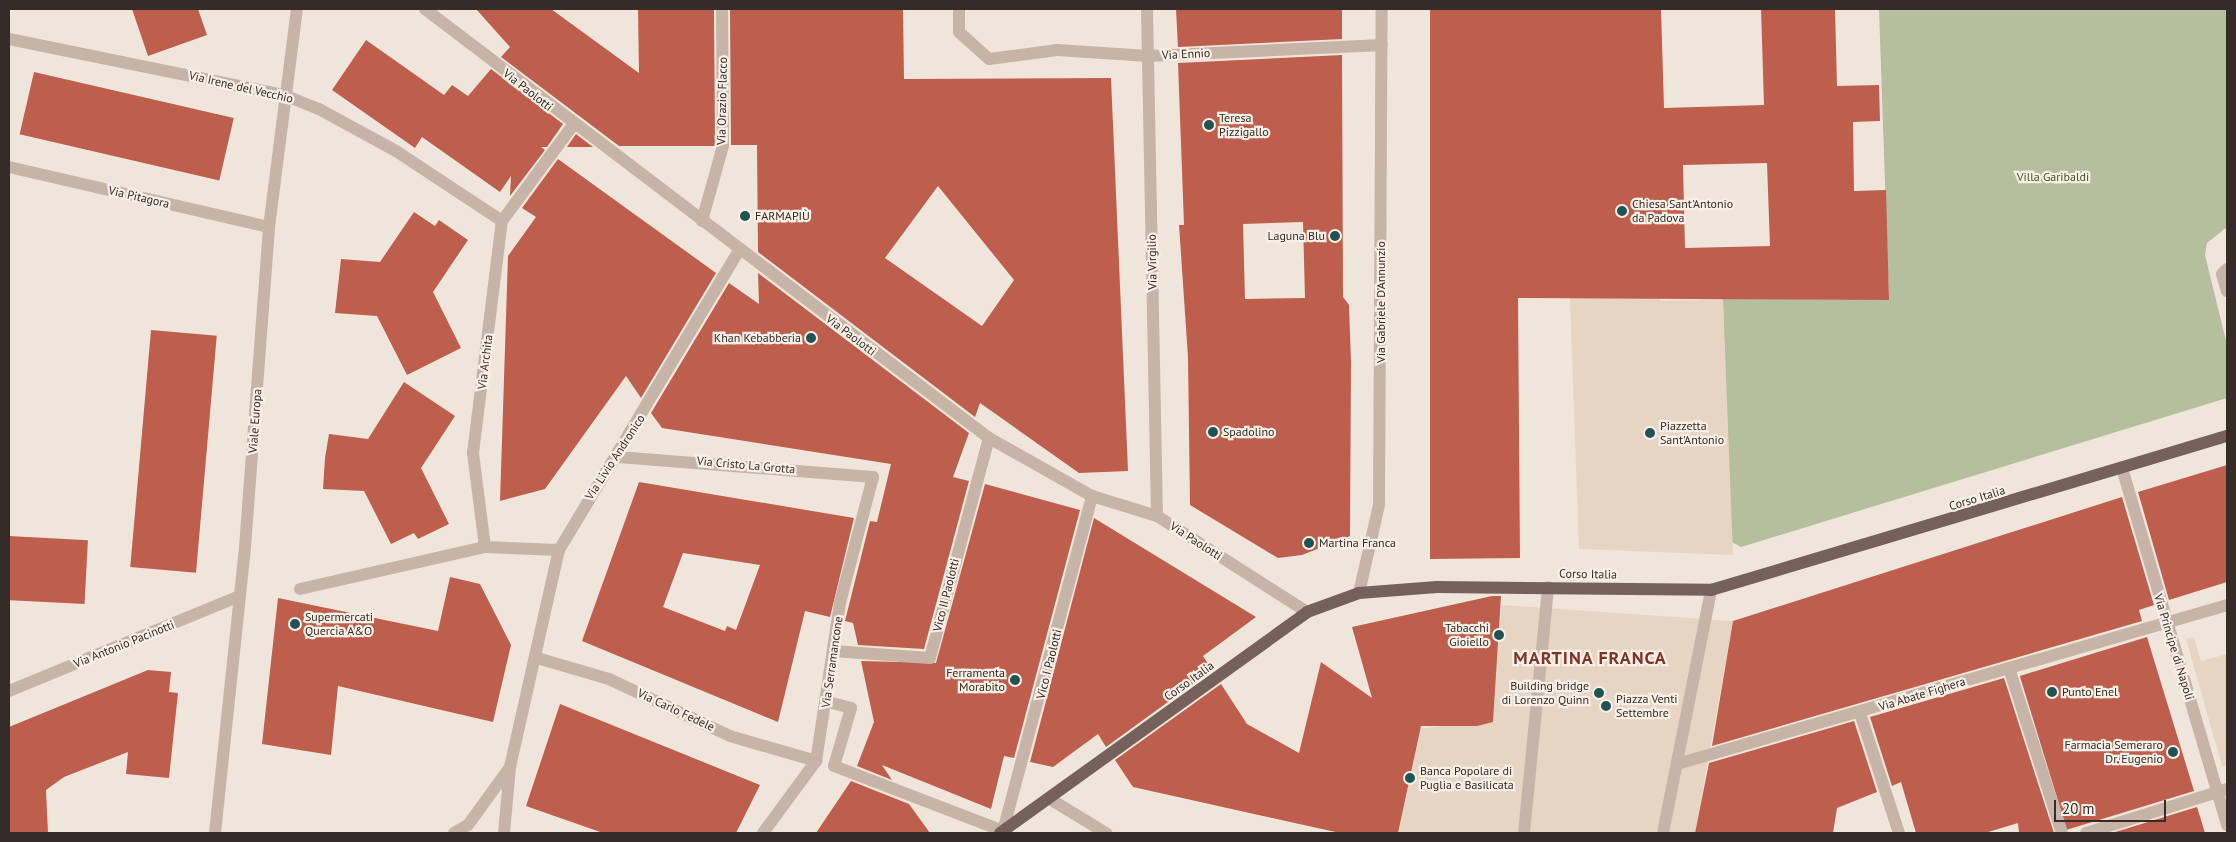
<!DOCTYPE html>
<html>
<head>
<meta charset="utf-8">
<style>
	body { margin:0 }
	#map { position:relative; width:2236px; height:842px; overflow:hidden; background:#f0e5db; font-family:"PT Sans",sans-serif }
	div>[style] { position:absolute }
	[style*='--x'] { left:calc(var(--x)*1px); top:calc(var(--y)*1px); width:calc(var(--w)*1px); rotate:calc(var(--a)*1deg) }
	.green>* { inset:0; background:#b5be9d }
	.plaza>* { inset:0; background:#e7d5c3 }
	.building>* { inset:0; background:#bd5f4c; transform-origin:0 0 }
	.service>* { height:12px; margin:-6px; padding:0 6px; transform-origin:6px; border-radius:6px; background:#c7b4a8 }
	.pedestrian>* { height:12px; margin:-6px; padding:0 6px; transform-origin:6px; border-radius:6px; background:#c7b4a8 }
	.minor>* { height:12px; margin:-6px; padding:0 6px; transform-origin:6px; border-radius:6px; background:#c7b4a8 }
	.tertiary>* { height:12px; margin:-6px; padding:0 6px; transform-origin:6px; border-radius:6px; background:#c7b4a8 }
	.primary>* { height:12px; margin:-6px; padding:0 6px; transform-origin:6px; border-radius:6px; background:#75615a }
	.dots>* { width:14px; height:14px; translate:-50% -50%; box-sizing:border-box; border:2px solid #f8efe7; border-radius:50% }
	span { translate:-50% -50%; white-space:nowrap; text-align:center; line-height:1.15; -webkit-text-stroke:4.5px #f8efe7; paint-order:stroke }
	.street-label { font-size:12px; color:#352b28 }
	.poi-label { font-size:12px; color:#352b28 }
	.left { translate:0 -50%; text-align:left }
	.right { translate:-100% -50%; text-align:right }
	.park-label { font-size:12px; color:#47512d }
	.district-label { font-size:18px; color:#7e3526; font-weight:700; letter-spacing:1px }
	.frame { position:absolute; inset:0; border:10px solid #352b28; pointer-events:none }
	.scale { position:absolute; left:2054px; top:800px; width:112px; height:22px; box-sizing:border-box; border:2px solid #352b28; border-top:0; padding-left:6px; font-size:15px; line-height:18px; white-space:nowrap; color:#352b28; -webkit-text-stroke:4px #f8efe7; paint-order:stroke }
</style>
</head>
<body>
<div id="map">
	<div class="green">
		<div style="clip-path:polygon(1879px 9px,2227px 9px,2227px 227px,2207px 243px,2205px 255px,2227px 345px,2227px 398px,1741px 547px,1732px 542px,1729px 532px,1723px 299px,1889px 300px)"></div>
	</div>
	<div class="plaza">
		<div style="clip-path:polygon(1660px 296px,1660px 301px,1723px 299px,1733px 555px,1579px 549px,1570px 298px)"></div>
		<div style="clip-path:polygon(1501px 605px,1733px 621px,1695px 833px,1398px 833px,1414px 760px,1415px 729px,1493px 721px)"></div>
		<div style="clip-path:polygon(2194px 637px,2201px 661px,2227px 654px,2227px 765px,2222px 766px,2186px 639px)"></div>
	</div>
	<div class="building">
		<div style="clip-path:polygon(132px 9px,198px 9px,207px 35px,148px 56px)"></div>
		<div style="clip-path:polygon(476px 9px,551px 9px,639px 73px,638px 9px,714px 9px,715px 146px,619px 146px,501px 57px,510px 47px)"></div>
		<div style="clip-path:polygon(evenodd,730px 9px,903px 9px,904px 79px,1111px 78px,1128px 471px,1079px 473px,980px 403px,975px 417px,758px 252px,757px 145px,731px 145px,730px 9px,938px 186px,1014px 280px,982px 326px,885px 258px,938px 186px)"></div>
		<div style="clip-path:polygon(1176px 9px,1342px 9px,1342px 39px,1178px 47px)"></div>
		<div style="clip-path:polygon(evenodd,1430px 9px,1661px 9px,1664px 108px,1764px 105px,1761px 9px,1835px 9px,1837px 86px,1879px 85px,1880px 121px,1853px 122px,1854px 191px,1886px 190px,1889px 300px,1518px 298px,1520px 558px,1430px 559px,1430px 9px,1767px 163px,1770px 246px,1685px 248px,1683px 165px,1767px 163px)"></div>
		<div style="clip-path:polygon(366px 40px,444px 95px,452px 85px,468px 96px,491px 69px,563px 124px,547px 147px,541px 147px,545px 150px,510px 196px,511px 176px,500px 192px,422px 137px,415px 148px,332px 90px)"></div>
		<div style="clip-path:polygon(evenodd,1342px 55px,1343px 297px,1349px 305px,1351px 362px,1350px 536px,1302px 555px,1278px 558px,1190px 505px,1188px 357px,1179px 225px,1184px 225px,1178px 63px,1342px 55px,1303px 222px,1305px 298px,1245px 299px,1243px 224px,1303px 222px)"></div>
		<div style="left:34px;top:72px;width:205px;height:64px;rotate:13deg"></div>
		<div style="clip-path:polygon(576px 134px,593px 147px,567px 147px)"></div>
		<div style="clip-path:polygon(558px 159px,716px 273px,641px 398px,626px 376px,545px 489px,500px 501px,508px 256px,536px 217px,522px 208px)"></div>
		<div style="clip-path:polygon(414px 212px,435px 226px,439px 220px,468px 240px,433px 292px,461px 348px,407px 375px,377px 316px,335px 313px,341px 259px,380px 262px)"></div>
		<div style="clip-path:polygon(758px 273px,969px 433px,953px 477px,969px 481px,924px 649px,858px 645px,853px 623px,845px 621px,870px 521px,877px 522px,891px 464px,662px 428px,651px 413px,729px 283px,759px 304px)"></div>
		<div style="left:151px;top:330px;width:66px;height:238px;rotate:5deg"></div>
		<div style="clip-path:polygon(404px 382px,455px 416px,421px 468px,449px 524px,418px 539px,414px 533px,391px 544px,364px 491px,323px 489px,325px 458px,329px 434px,368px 439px)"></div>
		<div style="clip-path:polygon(2227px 465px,2227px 582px,2169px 600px,2138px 492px)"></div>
		<div style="clip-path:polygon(evenodd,639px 482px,854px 518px,830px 617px,805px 611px,778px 722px,582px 641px,639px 482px,683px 553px,760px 565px,736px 630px,727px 626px,725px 631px,663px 607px,683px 553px)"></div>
		<div style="clip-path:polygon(985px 484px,1080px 510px,1014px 758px,1004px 756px,991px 809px,882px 765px,892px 780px,857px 766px,874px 722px,861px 661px,936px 663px)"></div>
		<div style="clip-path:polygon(2122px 497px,2154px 605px,2139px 610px,2142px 621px,1712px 746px,1733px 621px)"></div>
		<div style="clip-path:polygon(1094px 518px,1256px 617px,1203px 656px,1212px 670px,1106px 747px,1098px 734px,1053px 767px,1030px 762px)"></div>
		<div style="left:9px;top:536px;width:79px;height:64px;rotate:3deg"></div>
		<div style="clip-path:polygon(450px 577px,480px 584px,511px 645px,493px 722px,338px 686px,331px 755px,262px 744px,278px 598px,438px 631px)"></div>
		<div style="clip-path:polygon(1492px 596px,1501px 596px,1493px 722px,1477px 726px,1421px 726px,1398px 833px,1340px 833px,1133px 787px,1115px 760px,1221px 684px,1247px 724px,1299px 753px,1321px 662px,1372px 698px,1352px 627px)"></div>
		<div style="left:2147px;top:637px;width:161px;height:133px;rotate:73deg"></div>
		<div style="clip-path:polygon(148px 670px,171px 672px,169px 692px,178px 693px,169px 778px,126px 774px,128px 752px,64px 777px,46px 790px,48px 833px,9px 833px,9px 727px)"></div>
		<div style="clip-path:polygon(2004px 678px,2054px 833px,2019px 833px,2018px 823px,1985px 833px,1916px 833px,1901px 782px,1892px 786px,1870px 717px)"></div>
		<div style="clip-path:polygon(560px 704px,760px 785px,736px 833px,603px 833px,526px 806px)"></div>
		<div style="clip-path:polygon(1854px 721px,1877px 792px,1837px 808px,1833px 833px,1695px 833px,1709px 763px)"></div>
		<div style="clip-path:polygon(851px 781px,909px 804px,930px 833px,816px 833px)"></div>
		<div style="clip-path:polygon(2197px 807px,2205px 833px,2112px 833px)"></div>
	</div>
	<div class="service">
		<div style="--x:300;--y:589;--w:190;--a:-12.8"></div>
		<div style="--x:454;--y:833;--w:16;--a:-30"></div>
		<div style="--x:468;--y:825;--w:72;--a:-54.1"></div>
		<div style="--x:504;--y:833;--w:66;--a:-84.8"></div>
	</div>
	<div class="pedestrian">
		<div style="--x:2227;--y:269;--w:7;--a:135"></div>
		<div style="--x:2222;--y:274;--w:18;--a:74"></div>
		<div style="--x:1524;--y:833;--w:247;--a:-84.4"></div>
		<div style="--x:1663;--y:833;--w:248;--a:-78.8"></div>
	</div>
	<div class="minor">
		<div style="--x:425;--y:9;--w:709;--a:37.26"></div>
		<div style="--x:989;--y:438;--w:118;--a:29.4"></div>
		<div style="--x:1092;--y:496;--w:68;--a:17.1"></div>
		<div style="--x:1157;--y:516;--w:178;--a:32.6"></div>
		<div style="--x:959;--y:9;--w:23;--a:90"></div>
		<div style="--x:959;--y:32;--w:40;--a:42"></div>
		<div style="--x:989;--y:59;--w:69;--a:-7.5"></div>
		<div style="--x:1057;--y:50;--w:92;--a:3.7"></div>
		<div style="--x:1149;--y:56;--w:233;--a:-2.7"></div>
		<div style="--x:1147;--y:9;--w:507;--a:88.87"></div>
		<div style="--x:9;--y:39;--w:281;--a:11.5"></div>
		<div style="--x:284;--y:95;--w:38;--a:22"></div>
		<div style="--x:319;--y:109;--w:88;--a:28.6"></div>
		<div style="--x:396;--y:151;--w:127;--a:33.4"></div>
		<div style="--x:9;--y:167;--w:267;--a:13"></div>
		<div style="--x:702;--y:221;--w:78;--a:-74.4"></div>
		<div style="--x:723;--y:146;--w:137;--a:-90.4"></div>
		<div style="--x:618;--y:457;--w:256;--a:4.5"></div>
		<div style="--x:873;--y:477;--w:130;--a:104.7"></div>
		<div style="--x:840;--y:603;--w:160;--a:98.6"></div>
		<div style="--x:816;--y:761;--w:89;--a:126.4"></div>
		<div style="--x:2122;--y:468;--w:372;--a:73.6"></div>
		<div style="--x:559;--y:550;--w:74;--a:-177.7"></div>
		<div style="--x:485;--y:547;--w:95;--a:-97.3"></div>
		<div style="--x:473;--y:453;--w:234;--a:-82.9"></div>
		<div style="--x:502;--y:221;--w:119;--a:-53.5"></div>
		<div style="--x:1359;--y:593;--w:90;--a:-77.2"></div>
		<div style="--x:1379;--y:505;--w:496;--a:-89.7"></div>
		<div style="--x:833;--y:651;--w:97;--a:4.1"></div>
		<div style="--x:930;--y:658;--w:228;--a:-75"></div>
		<div style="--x:537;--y:658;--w:75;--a:16.3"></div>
		<div style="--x:609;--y:679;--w:134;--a:25.2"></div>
		<div style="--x:730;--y:736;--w:90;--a:16.2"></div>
		<div style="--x:2009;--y:668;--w:173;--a:72.2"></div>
		<div style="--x:9;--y:691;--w:250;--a:-22.4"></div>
		<div style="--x:825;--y:701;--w:27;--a:15"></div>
		<div style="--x:851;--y:708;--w:60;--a:106.3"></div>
		<div style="--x:834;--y:766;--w:181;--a:21"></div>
		<div style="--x:1003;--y:831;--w:347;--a:-75.1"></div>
		<div style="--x:1860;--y:713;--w:126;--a:72"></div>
		<div style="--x:1677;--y:764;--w:573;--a:-16.12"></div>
		<div style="--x:510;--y:767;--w:222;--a:-77.3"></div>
		<div style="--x:559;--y:550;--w:349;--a:-59"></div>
		<div style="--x:215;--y:833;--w:288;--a:-84"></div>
		<div style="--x:245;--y:547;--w:321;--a:-85.7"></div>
		<div style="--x:269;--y:227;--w:220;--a:-82.7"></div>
		<div style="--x:2086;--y:833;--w:148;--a:-17.3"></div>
	</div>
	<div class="tertiary">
		<div style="--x:1050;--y:799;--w:66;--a:31.3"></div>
	</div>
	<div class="primary">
		<div style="--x:1000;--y:833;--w:378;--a:-35.7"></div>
		<div style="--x:1307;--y:612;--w:55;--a:-20.1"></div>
		<div style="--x:1359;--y:593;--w:78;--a:-4.4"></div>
		<div style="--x:1437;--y:587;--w:274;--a:0.6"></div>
		<div style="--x:1711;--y:590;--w:538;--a:-16.62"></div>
	</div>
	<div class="dots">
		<div style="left:1209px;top:125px;background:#205353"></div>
		<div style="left:1622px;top:211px;background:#205353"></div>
		<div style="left:745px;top:216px;background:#205353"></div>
		<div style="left:1335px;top:236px;background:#205353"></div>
		<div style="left:811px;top:338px;background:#205353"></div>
		<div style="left:1213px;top:432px;background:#205353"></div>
		<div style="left:1650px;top:433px;background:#205353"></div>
		<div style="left:1309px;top:543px;background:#205353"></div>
		<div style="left:295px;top:624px;background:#205353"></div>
		<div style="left:1499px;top:635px;background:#205353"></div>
		<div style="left:1015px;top:680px;background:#205353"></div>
		<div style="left:2052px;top:692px;background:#205353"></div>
		<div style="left:1599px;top:693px;background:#205353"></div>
		<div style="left:1606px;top:706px;background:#205353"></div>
		<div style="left:2173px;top:752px;background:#205353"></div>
		<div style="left:1410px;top:778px;background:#205353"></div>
	</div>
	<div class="street-label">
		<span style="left:1186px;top:54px;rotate:-3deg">Via Ennio</span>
		<span style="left:241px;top:87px;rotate:13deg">Via Irene del Vecchio</span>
		<span style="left:528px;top:90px;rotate:38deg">Via Paolotti</span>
		<span style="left:722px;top:101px;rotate:-89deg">Via Orazio Flacco</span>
		<span style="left:139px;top:197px;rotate:13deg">Via Pitagora</span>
		<span style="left:1152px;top:262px;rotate:-91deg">Via Virgilio</span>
		<span style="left:1381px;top:302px;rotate:-90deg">Via Gabriele D'Annunzio</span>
		<span style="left:851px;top:335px;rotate:37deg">Via Paolotti</span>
		<span style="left:485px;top:362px;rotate:-83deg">Via Archita</span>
		<span style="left:255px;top:421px;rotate:-86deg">Viale Europa</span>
		<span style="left:615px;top:457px;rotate:-57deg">Via Livio Andronico</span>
		<span style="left:746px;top:465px;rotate:5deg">Via Cristo La Grotta</span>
		<span style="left:1977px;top:498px;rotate:-17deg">Corso Italia</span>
		<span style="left:1196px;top:541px;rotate:33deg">Via Paolotti</span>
		<span style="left:1588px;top:574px;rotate:1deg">Corso Italia</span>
		<span style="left:946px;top:595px;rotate:-76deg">Vico II Paolotti</span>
		<span style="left:124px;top:644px;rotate:-22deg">Via Antonio Pacinotti</span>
		<span style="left:2174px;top:647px;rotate:73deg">Via Principe di Napoli</span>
		<span style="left:832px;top:662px;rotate:-82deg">Via Serramancone</span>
		<span style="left:1049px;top:664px;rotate:-76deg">Vico I Paolotti</span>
		<span style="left:1189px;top:681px;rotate:-36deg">Corso Italia</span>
		<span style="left:1922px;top:694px;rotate:-17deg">Via Abate Fighera</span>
		<span style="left:676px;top:710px;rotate:25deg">Via Carlo Fedele</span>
	</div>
	<div class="poi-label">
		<span class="left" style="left:1219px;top:125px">Teresa<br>Pizzigallo</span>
		<span class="left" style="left:1632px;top:211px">Chiesa Sant'Antonio<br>da Padova</span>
		<span class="left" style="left:755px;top:216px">FARMAPIÙ</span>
		<span class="right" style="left:1325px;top:236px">Laguna Blu</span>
		<span class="right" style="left:801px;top:338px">Khan Kebabberia</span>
		<span class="left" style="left:1660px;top:433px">Piazzetta<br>Sant'Antonio</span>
		<span class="left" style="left:1223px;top:432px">Spadolino</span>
		<span class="left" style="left:1319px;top:543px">Martina Franca</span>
		<span class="left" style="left:305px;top:624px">Supermercati<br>Quercia A&amp;O</span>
		<span class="right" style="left:1489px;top:635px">Tabacchi<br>Gioiello</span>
		<span class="right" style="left:1005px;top:680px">Ferramenta<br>Morabito</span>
		<span class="right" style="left:1589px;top:693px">Building bridge<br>di Lorenzo Quinn</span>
		<span class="left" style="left:2062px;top:692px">Punto Enel</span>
		<span class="left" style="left:1616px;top:706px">Piazza Venti<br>Settembre</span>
		<span class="right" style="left:2163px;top:752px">Farmacia Semeraro<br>Dr. Eugenio</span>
		<span class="left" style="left:1420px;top:778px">Banca Popolare di<br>Puglia e Basilicata</span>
	</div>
	<div class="park-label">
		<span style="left:2053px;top:177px">Villa Garibaldi</span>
	</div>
	<div class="district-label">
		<span style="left:1590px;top:658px">MARTINA FRANCA</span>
	</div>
	<div class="frame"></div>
	<div class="scale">20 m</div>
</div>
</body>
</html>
